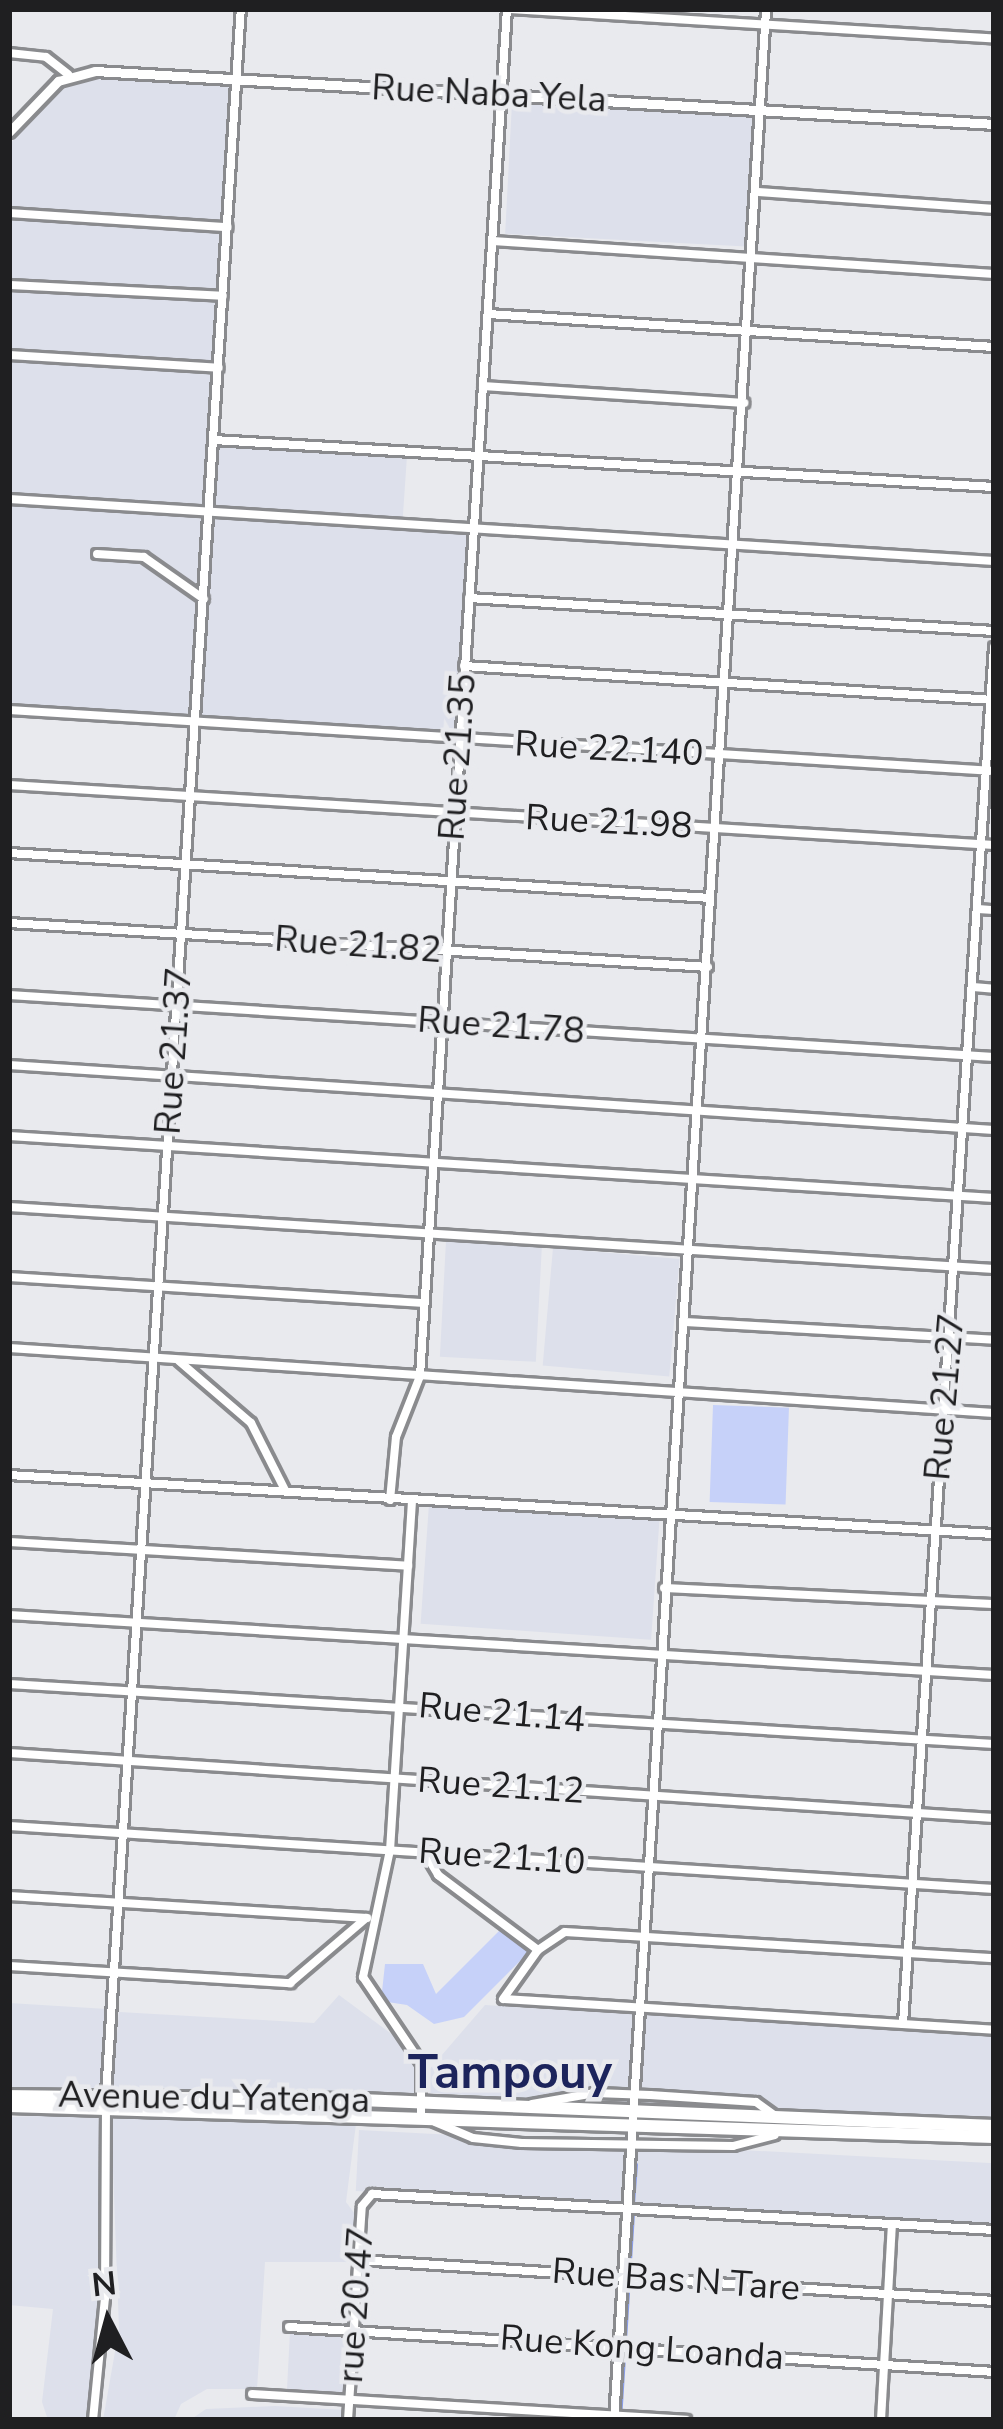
<!DOCTYPE html>
<html>
<head>
<meta charset="utf-8">
<style>
	body { margin:0 }
	#map { position:relative; width:1003px; height:2429px; overflow:hidden; background:#e9eaee; font-family:"Nunito Sans",sans-serif }
	div>[style] { position:absolute }
	[style*='--x'] { left:calc(var(--x)*1px); top:calc(var(--y)*1px); width:calc(var(--w)*1px); rotate:calc(var(--a)*1deg) }
	.built>* { inset:0; background:#dde0eb; transform-origin:0 0 }
	.green>* { inset:0; background:#c6d1f9; transform-origin:0 0 }
	.stream>* { height:3px; margin:-1.5px; padding:0 1.5px; transform-origin:1.5px; border-radius:1.5px; background:#899ce5 }
	.roads { filter:drop-shadow(3px 0 #8a8b8e) drop-shadow(-3px 0 #8a8b8e) drop-shadow(0 3px #8a8b8e) drop-shadow(0 -3px #8a8b8e) }
	.minor>* { height:8px; margin:-4px; padding:0 4px; transform-origin:4px; border-radius:4px; background:#fff }
	.tertiary>* { height:9px; margin:-4.5px; padding:0 4.5px; transform-origin:4.5px; border-radius:4.5px; background:#fff }
	.primary>* { height:12px; margin:-6px; padding:0 6px; transform-origin:6px; border-radius:6px; background:#fff }
	span { translate:-50% -50%; white-space:nowrap; text-align:center; line-height:1.15; -webkit-text-stroke:9px #e9eaee; paint-order:stroke }
	.street-label { font-size:36px; color:#1f1f21 }
	.district-label { font-size:48px; color:#1c245c; font-weight:700 }
	.frame { position:absolute; inset:0; border:12px solid #1f1f21; pointer-events:none }
	.north { position:absolute; left:48px; top:2261px; width:120px; height:120px; -webkit-text-stroke:9px #e9eaee; paint-order:stroke; rotate:354deg; font-size:33px; font-weight:700; line-height:48px; text-align:center; color:#1f1f21 }
	.north::after { content:''; display:block; margin:auto; width:42px; height:54px; background:#1f1f21; clip-path:polygon(50% 0,100% 100%,50% 72%,0 100%) }
</style>
</head>
<body>
<div id="map">
	<div class="built">
		<div style="clip-path:polygon(84px 75px,232px 84px,216px 364px,9px 351px,9px 145px,66px 82px)"></div>
		<div style="left:512px;top:103px;width:246px;height:131px;rotate:3deg"></div>
		<div style="clip-path:polygon(9px 358px,213px 372px,210px 443px,407px 456px,402px 529px,469px 535px,458px 731px,9px 704px)"></div>
		<div style="left:446px;top:1241px;width:96px;height:116px;rotate:3deg"></div>
		<div style="left:553px;top:1248px;width:127px;height:118px;rotate:5deg"></div>
		<div style="left:429px;top:1504px;width:231px;height:120px;rotate:4deg"></div>
		<div style="clip-path:polygon(339px 1995px,405px 2044px,419px 2063px,415px 2094px,112px 2089px,119px 2012px,314px 2023px)"></div>
		<div style="clip-path:polygon(9px 2003px,107px 2009px,103px 2089px,9px 2093px)"></div>
		<div style="clip-path:polygon(485px 2005px,994px 2036px,994px 2123px,428px 2093px,429px 2070px)"></div>
		<div style="clip-path:polygon(101px 2114px,106px 2342px,92px 2420px,48px 2420px,42px 2402px,53px 2309px,9px 2305px,9px 2117px)"></div>
		<div style="clip-path:polygon(111px 2115px,356px 2124px,346px 2202px,355px 2214px,354px 2262px,265px 2262px,257px 2389px,207px 2389px,181px 2404px,174px 2420px,103px 2420px,119px 2329px)"></div>
		<div style="left:359px;top:2130px;width:636px;height:61px;rotate:3deg"></div>
		<div style="left:290px;top:2332px;width:61px;height:59px;rotate:3deg"></div>
		<div style="clip-path:polygon(275px 2406px,344px 2410px,343px 2420px,190px 2420px,206px 2409px)"></div>
	</div>
	<div class="green">
		<div style="left:713px;top:1405px;width:76px;height:97px;rotate:2deg"></div>
		<div style="clip-path:polygon(502px 1928px,529px 1952px,464px 2017px,434px 2024px,407px 2005px,381px 2001px,385px 1964px,423px 1964px,436px 1994px)"></div>
	</div>
	<div class="stream">
		<div style="--x:623;--y:2204;--w:40;--a:-87.1"></div>
		<div style="--x:633;--y:2204;--w:40;--a:-85.7"></div>
		<div style="--x:609;--y:2420;--w:207;--a:-86.4"></div>
		<div style="--x:620;--y:2420;--w:207;--a:-86.4"></div>
	</div>
	<div class="roads">
		<div class="minor">
			<div style="--x:510;--y:9;--w:485;--a:3.5"></div>
			<div style="--x:9;--y:53;--w:37;--a:6"></div>
			<div style="--x:46;--y:57;--w:28;--a:38"></div>
			<div style="--x:759;--y:192;--w:236;--a:4.1"></div>
			<div style="--x:9;--y:213;--w:219;--a:3.7"></div>
			<div style="--x:493;--y:241;--w:502;--a:3.77"></div>
			<div style="--x:9;--y:285;--w:214;--a:2.9"></div>
			<div style="--x:488;--y:314;--w:507;--a:3.73"></div>
			<div style="--x:9;--y:355;--w:210;--a:3.5"></div>
			<div style="--x:483;--y:386;--w:262;--a:3.7"></div>
			<div style="--x:214;--y:440;--w:781;--a:3.45"></div>
			<div style="--x:9;--y:499;--w:987;--a:3.6"></div>
			<div style="--x:97;--y:554;--w:47;--a:3.7"></div>
			<div style="--x:144;--y:557;--w:73;--a:35"></div>
			<div style="--x:469;--y:598;--w:526;--a:3.6"></div>
			<div style="--x:464;--y:666;--w:531;--a:3.67"></div>
			<div style="--x:9;--y:710;--w:987;--a:3.54"></div>
			<div style="--x:9;--y:785;--w:987;--a:3.49"></div>
			<div style="--x:9;--y:853;--w:702;--a:3.67"></div>
			<div style="--x:978;--y:909;--w:16;--a:4"></div>
			<div style="--x:9;--y:923;--w:700;--a:3.6"></div>
			<div style="--x:973;--y:987;--w:21;--a:5"></div>
			<div style="--x:9;--y:995;--w:987;--a:3.6"></div>
			<div style="--x:9;--y:1065;--w:987;--a:3.78"></div>
			<div style="--x:9;--y:1136;--w:987;--a:3.6"></div>
			<div style="--x:9;--y:1207;--w:987;--a:3.6"></div>
			<div style="--x:9;--y:1277;--w:416;--a:3.6"></div>
			<div style="--x:685;--y:1322;--w:310;--a:3.3"></div>
			<div style="--x:9;--y:1348;--w:987;--a:3.78"></div>
			<div style="--x:179;--y:1361;--w:95;--a:40.7"></div>
			<div style="--x:251;--y:1423;--w:75;--a:63.1"></div>
			<div style="--x:9;--y:1475;--w:987;--a:3.43"></div>
			<div style="--x:390;--y:1500;--w:63;--a:-84.6"></div>
			<div style="--x:396;--y:1437;--w:66;--a:-68.5"></div>
			<div style="--x:420;--y:1376;--w:1370;--a:-86.36"></div>
			<div style="--x:412;--y:1501;--w:350;--a:93.6"></div>
			<div style="--x:390;--y:1850;--w:130;--a:102"></div>
			<div style="--x:363;--y:1977;--w:104;--a:56"></div>
			<div style="--x:421;--y:2063;--w:53;--a:90"></div>
			<div style="--x:9;--y:1542;--w:400;--a:3.4"></div>
			<div style="--x:664;--y:1588;--w:330;--a:2.8"></div>
			<div style="--x:9;--y:1615;--w:987;--a:3.49"></div>
			<div style="--x:9;--y:1684;--w:987;--a:3.49"></div>
			<div style="--x:9;--y:1753;--w:987;--a:3.78"></div>
			<div style="--x:9;--y:1826;--w:987;--a:3.66"></div>
			<div style="--x:425;--y:1853;--w:26;--a:59"></div>
			<div style="--x:438;--y:1875;--w:125;--a:36.9"></div>
			<div style="--x:9;--y:1896;--w:359;--a:3.5"></div>
			<div style="--x:9;--y:1966;--w:282;--a:3.5"></div>
			<div style="--x:290;--y:1983;--w:100;--a:-40.5"></div>
			<div style="--x:503;--y:1999;--w:60;--a:-54.5"></div>
			<div style="--x:538;--y:1950;--w:32;--a:-34"></div>
			<div style="--x:565;--y:1932;--w:430;--a:3.5"></div>
			<div style="--x:504;--y:1999;--w:491;--a:3.6"></div>
			<div style="--x:903;--y:2024;--w:1380;--a:-86.22"></div>
			<div style="--x:532;--y:2104;--w:64;--a:-9.9"></div>
			<div style="--x:595;--y:2093;--w:55;--a:2.1"></div>
			<div style="--x:650;--y:2095;--w:106;--a:3.8"></div>
			<div style="--x:756;--y:2102;--w:24;--a:36"></div>
			<div style="--x:435;--y:2122;--w:41;--a:22.8"></div>
			<div style="--x:473;--y:2138;--w:49;--a:5.8"></div>
			<div style="--x:522;--y:2143;--w:211;--a:0.8"></div>
			<div style="--x:733;--y:2146;--w:43;--a:-14.7"></div>
			<div style="--x:359;--y:2260;--w:636;--a:3.69"></div>
			<div style="--x:289;--y:2327;--w:706;--a:3.65"></div>
			<div style="--x:252;--y:2394;--w:435;--a:3.4"></div>
			<div style="--x:93;--y:2420;--w:123;--a:-84.4"></div>
			<div style="--x:105;--y:2298;--w:204;--a:-89.7"></div>
			<div style="--x:106;--y:2094;--w:2089;--a:-86.3"></div>
			<div style="--x:348;--y:2420;--w:214;--a:-86.3"></div>
			<div style="--x:362;--y:2206;--w:16;--a:-50"></div>
			<div style="--x:372;--y:2194;--w:623;--a:3.31"></div>
			<div style="--x:614;--y:2420;--w:2416;--a:-86.39"></div>
			<div style="--x:881;--y:2420;--w:196;--a:-86.8"></div>
		</div>
		<div class="tertiary">
			<div style="--x:9;--y:132;--w:71;--a:-46.1"></div>
			<div style="--x:58;--y:81;--w:38;--a:-15"></div>
			<div style="--x:95;--y:71;--w:901;--a:3.37"></div>
		</div>
		<div class="primary">
			<div style="--x:9;--y:2096;--w:351;--a:0.7"></div>
			<div style="--x:360;--y:2100;--w:635;--a:2.35"></div>
			<div style="--x:9;--y:2106;--w:985;--a:1.8"></div>
		</div>
	</div>
	<div class="street-label">
		<span style="left:489px;top:94px;rotate:3deg">Rue Naba Yela</span>
		<span style="left:609px;top:749px;rotate:3deg">Rue 22.140</span>
		<span style="left:458px;top:757px;rotate:-86deg">Rue 21.35</span>
		<span style="left:609px;top:822px;rotate:3deg">Rue 21.98</span>
		<span style="left:358px;top:945px;rotate:4deg">Rue 21.82</span>
		<span style="left:501px;top:1026px;rotate:4deg">Rue 21.78</span>
		<span style="left:174px;top:1051px;rotate:-86deg">Rue 21.37</span>
		<span style="left:945px;top:1397px;rotate:-85deg">Rue 21.27</span>
		<span style="left:502px;top:1713px;rotate:5deg">Rue 21.14</span>
		<span style="left:501px;top:1786px;rotate:4deg">Rue 21.12</span>
		<span style="left:502px;top:1857px;rotate:4deg">Rue 21.10</span>
		<span style="left:214px;top:2098px;rotate:1deg">Avenue du Yatenga</span>
		<span style="left:676px;top:2280px;rotate:4deg">Rue Bas N Tare</span>
		<span style="left:356px;top:2305px;rotate:-86deg">rue 20.47</span>
		<span style="left:642px;top:2348px;rotate:4deg">Rue Kong Loanda</span>
	</div>
	<div class="district-label">
		<span style="left:510px;top:2073px">Tampouy</span>
	</div>
	<div class="frame"></div>
	<div class="north">N</div>
</div>
</body>
</html>
